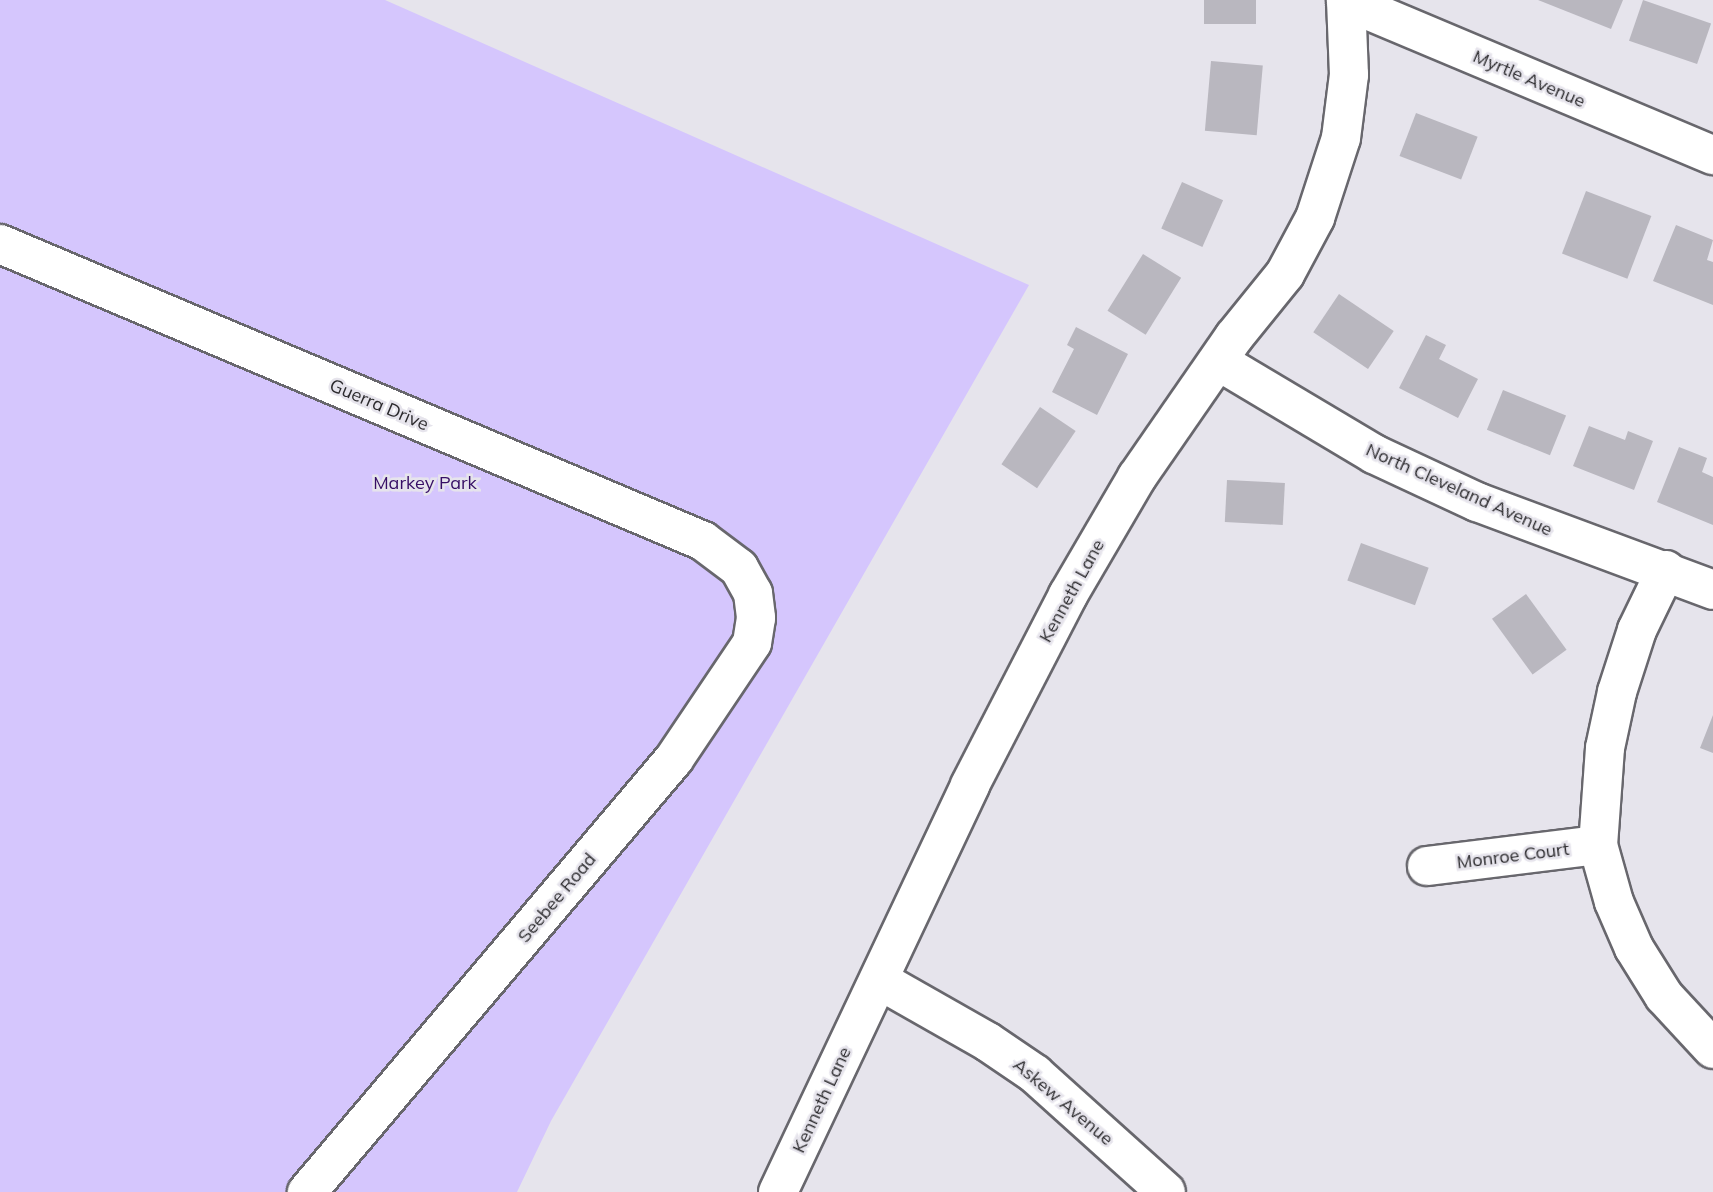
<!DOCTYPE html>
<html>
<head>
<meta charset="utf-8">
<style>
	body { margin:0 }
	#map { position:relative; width:1713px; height:1192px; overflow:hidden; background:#e6e4ec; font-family:Mulish,sans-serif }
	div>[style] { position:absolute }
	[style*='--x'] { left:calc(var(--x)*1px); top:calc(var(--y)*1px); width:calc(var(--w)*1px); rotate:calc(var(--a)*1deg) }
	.green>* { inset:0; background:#d5c6fd }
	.building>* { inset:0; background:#b9b7bf; transform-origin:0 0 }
	.roads { filter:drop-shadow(2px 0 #68676d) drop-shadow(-2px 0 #68676d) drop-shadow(0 2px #68676d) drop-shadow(0 -2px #68676d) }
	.minor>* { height:38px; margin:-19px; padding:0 19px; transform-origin:19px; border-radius:19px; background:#fff }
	span { translate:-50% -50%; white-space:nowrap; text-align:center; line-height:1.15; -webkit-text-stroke:5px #e6e4ec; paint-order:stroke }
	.street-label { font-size:18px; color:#2b2a2d }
	.park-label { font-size:18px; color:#360e65 }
</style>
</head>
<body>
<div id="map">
	<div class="green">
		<div style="clip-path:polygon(0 0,385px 0,1029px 285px,551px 1121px,517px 1192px,0 1192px)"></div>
	</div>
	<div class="building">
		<div style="left:1204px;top:0;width:52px;height:24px"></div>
		<div style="clip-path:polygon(1538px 0,1623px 0,1611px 29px)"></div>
		<div style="left:1643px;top:0;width:72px;height:43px;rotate:19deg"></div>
		<div style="left:1211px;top:61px;width:52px;height:70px;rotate:5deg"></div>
		<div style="left:1416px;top:113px;width:66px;height:46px;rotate:21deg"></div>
		<div style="left:1182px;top:182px;width:45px;height:51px;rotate:24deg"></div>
		<div style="left:1586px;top:191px;width:70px;height:67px;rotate:21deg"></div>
		<div style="clip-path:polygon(1676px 225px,1713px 240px,1707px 260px,1713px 262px,1713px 305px,1653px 281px)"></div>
		<div style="left:1143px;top:254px;width:45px;height:67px;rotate:32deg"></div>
		<div style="left:1339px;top:294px;width:66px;height:46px;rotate:34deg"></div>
		<div style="clip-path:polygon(1076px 327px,1128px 354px,1097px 415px,1052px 392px,1074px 349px,1067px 345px)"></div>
		<div style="clip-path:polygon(1426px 335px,1446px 345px,1439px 359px,1478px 379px,1458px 418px,1399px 388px)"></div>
		<div style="left:1503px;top:390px;width:68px;height:43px;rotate:22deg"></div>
		<div style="left:1040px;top:407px;width:43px;height:69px;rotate:34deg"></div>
		<div style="clip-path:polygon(1589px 426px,1625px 440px,1628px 431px,1653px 441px,1634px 490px,1573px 466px)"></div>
		<div style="clip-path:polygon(1679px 447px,1707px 458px,1702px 472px,1713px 477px,1713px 525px,1657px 502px)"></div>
		<div style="left:1227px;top:480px;width:58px;height:42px;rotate:3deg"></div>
		<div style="left:1361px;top:543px;width:72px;height:40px;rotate:20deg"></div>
		<div style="left:1526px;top:594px;width:69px;height:42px;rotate:54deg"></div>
		<div style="clip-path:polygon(1713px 715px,1713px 753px,1700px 748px)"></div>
	</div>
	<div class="roads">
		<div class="minor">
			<div style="--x:1346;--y:1;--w:398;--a:22.8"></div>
			<div style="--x:0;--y:244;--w:763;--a:22.9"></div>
			<div style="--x:703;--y:541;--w:45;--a:36.9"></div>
			<div style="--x:739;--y:568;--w:29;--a:61"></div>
			<div style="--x:753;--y:593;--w:25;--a:83"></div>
			<div style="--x:756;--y:618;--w:25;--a:99"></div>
			<div style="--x:752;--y:643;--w:140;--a:123.9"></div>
			<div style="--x:674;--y:759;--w:568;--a:130.28"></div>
			<div style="--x:1218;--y:361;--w:182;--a:30.8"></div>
			<div style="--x:1374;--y:454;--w:114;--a:25"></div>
			<div style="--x:1477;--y:502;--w:252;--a:20.4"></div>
			<div style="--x:1666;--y:570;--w:67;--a:115.8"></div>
			<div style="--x:1637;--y:630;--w:65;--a:107.9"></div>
			<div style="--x:1617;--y:692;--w:57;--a:102.1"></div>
			<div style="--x:1605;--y:748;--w:97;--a:94.1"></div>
			<div style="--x:1598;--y:845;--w:59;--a:74.3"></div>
			<div style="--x:1614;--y:902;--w:50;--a:66.5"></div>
			<div style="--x:1634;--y:948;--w:57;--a:58"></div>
			<div style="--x:1664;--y:996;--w:72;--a:47.2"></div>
			<div style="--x:1427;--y:866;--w:172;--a:-7"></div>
			<div style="--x:879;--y:980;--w:125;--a:29.6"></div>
			<div style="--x:988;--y:1042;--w:57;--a:34.2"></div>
			<div style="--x:1035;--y:1074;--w:176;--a:42"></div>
			<div style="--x:778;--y:1192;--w:450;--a:-64.7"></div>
			<div style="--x:970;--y:785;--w:214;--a:-62.7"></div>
			<div style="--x:1068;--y:595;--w:137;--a:-59.7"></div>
			<div style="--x:1137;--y:477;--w:170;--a:-55.3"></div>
			<div style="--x:1234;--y:337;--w:81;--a:-51"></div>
			<div style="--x:1285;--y:274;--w:64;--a:-61.8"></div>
			<div style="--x:1315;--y:218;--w:84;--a:-72"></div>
			<div style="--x:1341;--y:138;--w:64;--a:-82.8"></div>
			<div style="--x:1349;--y:75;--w:75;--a:-92.3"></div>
		</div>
	</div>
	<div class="street-label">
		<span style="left:1529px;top:79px;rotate:23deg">Myrtle Avenue</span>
		<span style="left:379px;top:405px;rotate:23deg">Guerra Drive</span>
		<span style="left:1459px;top:490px;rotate:24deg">North Cleveland Avenue</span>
		<span style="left:1072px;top:591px;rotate:-61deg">Kenneth Lane</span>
		<span style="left:1513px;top:856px;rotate:-7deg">Monroe Court</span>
		<span style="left:557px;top:898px;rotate:-50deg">Seebee Road</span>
		<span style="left:822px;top:1100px;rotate:-65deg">Kenneth Lane</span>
		<span style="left:1063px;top:1102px;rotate:40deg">Askew Avenue</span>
	</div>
	<div class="park-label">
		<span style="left:425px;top:483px">Markey Park</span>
	</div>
</div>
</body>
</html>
